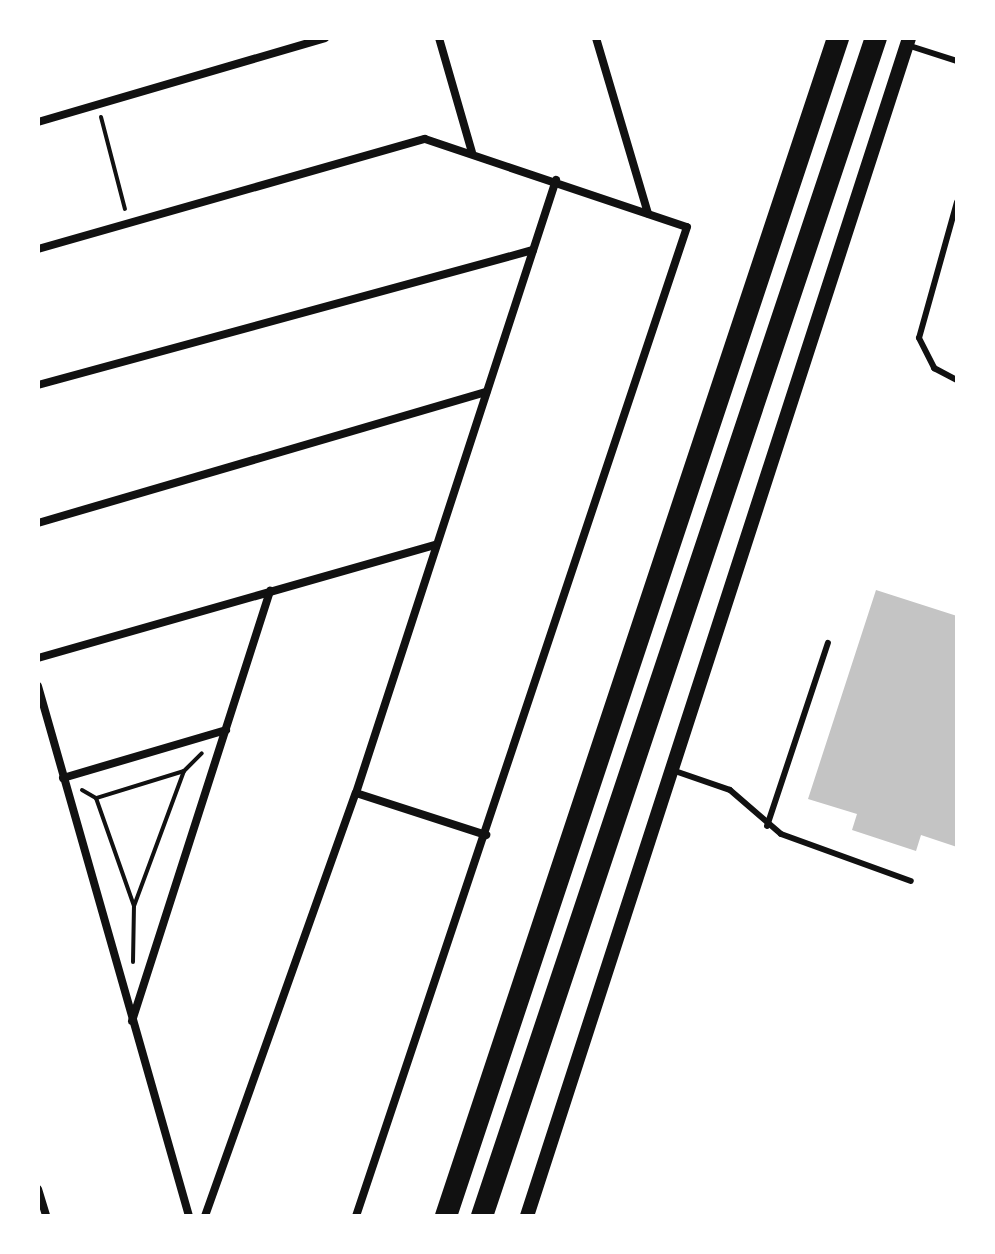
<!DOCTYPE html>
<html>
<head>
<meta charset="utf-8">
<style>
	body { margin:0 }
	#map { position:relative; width:995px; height:1254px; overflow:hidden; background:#fff; font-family:"Source Serif 4",serif }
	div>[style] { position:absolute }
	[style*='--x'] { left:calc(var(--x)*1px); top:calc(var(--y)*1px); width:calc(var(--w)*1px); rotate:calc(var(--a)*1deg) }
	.building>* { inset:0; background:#c4c4c4 }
	.path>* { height:4px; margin:-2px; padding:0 2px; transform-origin:2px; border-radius:2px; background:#111 }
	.service>* { height:6px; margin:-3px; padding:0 3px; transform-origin:3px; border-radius:3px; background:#111 }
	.minor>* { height:8px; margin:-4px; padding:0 4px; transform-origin:4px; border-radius:4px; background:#111 }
	.tertiary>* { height:14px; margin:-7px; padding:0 7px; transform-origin:7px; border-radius:7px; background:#111 }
	.motorway>* { height:22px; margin:-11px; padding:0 11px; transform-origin:11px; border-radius:11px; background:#111 }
	span { translate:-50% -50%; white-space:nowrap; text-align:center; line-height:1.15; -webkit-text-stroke:6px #fff; paint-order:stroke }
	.frame { position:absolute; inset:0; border:40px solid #fff; pointer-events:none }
</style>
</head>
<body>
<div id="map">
	<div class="building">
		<div style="clip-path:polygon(876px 590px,957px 616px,957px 847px,921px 835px,916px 851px,852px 830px,857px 814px,808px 799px)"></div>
	</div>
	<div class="path">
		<div style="--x:101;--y:117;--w:95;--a:75.4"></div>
		<div style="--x:184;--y:771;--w:25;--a:-45"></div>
		<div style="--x:82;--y:790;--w:16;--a:30"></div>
		<div style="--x:133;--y:962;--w:56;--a:-89"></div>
		<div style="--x:134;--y:906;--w:144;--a:-69.7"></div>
		<div style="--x:184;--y:771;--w:92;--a:162.9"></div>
		<div style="--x:96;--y:798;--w:114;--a:70.6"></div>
	</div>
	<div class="service">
		<div style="--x:907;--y:45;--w:52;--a:17.7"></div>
		<div style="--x:957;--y:202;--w:141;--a:105.6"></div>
		<div style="--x:919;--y:338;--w:34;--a:63"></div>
		<div style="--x:934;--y:368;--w:26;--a:28"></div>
		<div style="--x:672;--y:770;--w:61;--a:19"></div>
		<div style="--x:730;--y:790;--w:67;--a:40.8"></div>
		<div style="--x:781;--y:834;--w:138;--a:19.9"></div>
		<div style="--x:767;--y:826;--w:193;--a:-71.6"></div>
	</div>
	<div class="minor">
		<div style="--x:439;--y:38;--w:119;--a:73.9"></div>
		<div style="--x:596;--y:38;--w:183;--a:73.5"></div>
		<div style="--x:38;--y:122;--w:299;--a:-16.3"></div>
		<div style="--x:38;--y:249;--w:402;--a:-15.9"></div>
		<div style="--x:425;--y:139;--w:276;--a:18.6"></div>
		<div style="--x:687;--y:227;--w:1043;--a:108.5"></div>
		<div style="--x:38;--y:385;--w:513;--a:-15.26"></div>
		<div style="--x:38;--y:523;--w:467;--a:-16.3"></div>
		<div style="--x:38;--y:658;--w:413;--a:-15.9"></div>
		<div style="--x:38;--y:686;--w:551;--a:74.1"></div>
		<div style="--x:63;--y:778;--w:170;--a:-16.4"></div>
		<div style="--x:356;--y:793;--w:137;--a:17.9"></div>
		<div style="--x:132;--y:1021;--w:452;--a:-72.2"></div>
		<div style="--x:38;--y:1189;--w:28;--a:73"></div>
		<div style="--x:205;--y:1216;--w:449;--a:-70.4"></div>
		<div style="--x:356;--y:793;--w:645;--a:-71.93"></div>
	</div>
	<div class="tertiary">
		<div style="--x:527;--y:1216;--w:1238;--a:-72.03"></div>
	</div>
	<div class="motorway">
		<div style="--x:446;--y:1216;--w:1242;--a:-71.59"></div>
		<div style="--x:482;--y:1216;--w:1242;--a:-71.51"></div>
	</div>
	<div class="frame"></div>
</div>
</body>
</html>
